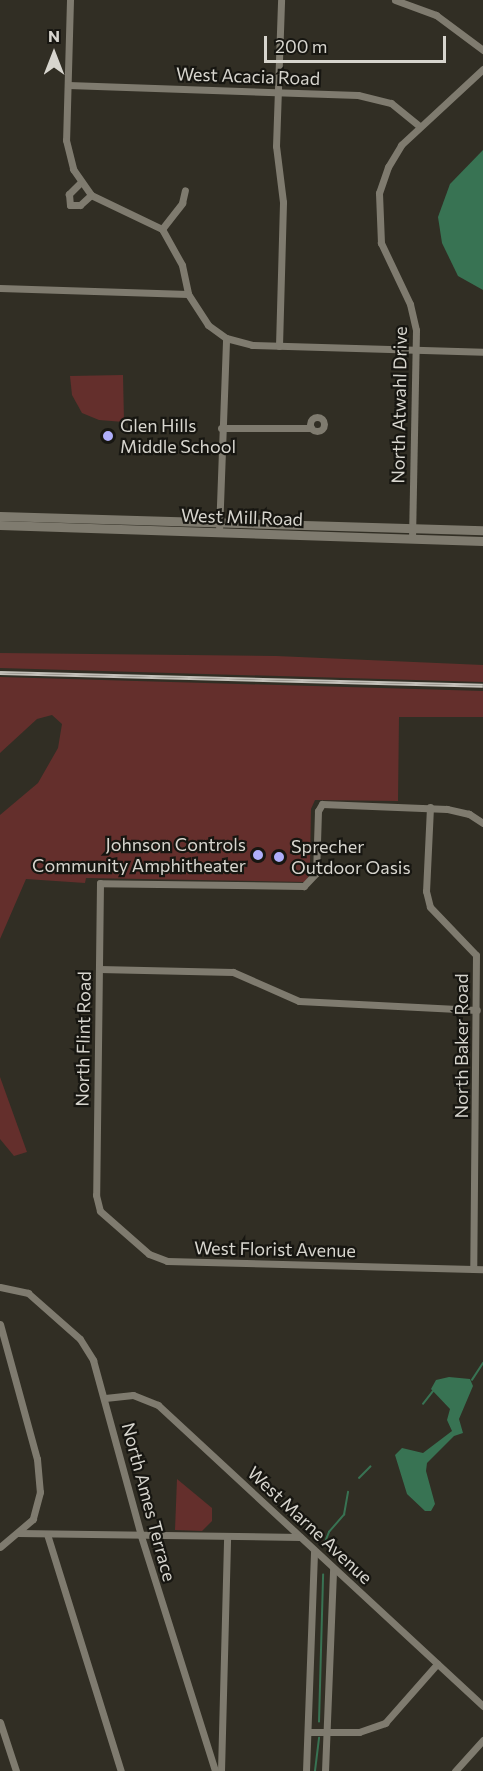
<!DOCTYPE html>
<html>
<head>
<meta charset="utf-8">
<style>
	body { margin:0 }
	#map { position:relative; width:483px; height:1771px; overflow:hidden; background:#312e24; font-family:Commissioner,sans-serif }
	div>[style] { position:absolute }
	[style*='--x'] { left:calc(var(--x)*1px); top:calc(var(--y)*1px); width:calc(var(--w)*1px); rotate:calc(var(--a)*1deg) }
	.green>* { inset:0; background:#642f2c }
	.water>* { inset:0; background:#387353 }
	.stream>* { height:1.5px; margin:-0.75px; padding:0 0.75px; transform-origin:0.75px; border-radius:0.75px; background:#387353 }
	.street>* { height:7px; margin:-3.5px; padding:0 3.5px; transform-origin:3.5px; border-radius:3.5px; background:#7f7b6f }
	.street>.ring { margin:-3.5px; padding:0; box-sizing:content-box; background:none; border:7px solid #7f7b6f; border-radius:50% }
	.secondary>* { height:9px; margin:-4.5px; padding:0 4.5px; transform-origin:4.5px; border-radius:4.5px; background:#7f7b6f }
	.rail>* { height:4px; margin-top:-2px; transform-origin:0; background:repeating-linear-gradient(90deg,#171611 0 4.5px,#c3c0b9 0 9px); box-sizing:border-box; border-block:2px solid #c3c0b9 }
	.dots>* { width:16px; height:16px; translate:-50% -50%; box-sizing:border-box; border:3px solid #171611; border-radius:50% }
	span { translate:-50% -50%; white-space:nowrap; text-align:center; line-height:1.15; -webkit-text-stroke:4.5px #171611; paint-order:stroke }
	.street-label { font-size:18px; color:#d7d5ce }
	.poi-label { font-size:18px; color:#d7d5ce }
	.left { translate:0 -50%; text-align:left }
	.right { translate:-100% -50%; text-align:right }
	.north { position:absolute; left:24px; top:24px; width:60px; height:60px; -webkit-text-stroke:4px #171611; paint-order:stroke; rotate:0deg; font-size:16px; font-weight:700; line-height:24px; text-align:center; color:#d7d5ce }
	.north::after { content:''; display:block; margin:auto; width:21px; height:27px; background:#d7d5ce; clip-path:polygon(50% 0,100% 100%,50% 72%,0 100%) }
	.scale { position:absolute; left:264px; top:36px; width:182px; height:27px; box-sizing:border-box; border:3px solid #d7d5ce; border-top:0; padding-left:8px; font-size:18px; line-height:21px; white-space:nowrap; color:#d7d5ce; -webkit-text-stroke:4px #171611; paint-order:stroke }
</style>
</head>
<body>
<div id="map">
	<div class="green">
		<div style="clip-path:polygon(123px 375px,124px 422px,99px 420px,82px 413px,72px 395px,70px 376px)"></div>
		<div style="clip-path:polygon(0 653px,276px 656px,483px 665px,483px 682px,0 668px)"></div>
		<div style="clip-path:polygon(0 677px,483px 691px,483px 717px,399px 717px,398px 801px,315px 800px,311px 809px,310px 867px,314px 867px,305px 882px,86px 878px,85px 883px,26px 879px,0 939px,0 815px,38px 783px,58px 748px,62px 724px,52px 715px,37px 719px,0 753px)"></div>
		<div style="clip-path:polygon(0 1077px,27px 1152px,14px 1156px,0 1139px)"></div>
		<div style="clip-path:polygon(177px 1479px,212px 1508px,212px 1521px,202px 1531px,175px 1530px)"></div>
	</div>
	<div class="water">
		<div style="clip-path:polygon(483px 150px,483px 290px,458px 276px,442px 243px,438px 217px,450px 184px)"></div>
		<div style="clip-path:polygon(449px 1377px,470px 1379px,473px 1386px,459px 1419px,463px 1433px,454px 1436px,427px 1463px,426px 1471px,435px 1504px,431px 1511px,425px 1511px,407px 1494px,395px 1455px,402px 1448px,423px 1453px,452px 1431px,447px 1420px,450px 1409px,431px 1389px,436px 1380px)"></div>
	</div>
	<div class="stream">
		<div style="--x:472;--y:1380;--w:20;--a:-57"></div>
		<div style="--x:423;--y:1404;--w:16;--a:-52"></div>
		<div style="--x:359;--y:1478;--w:16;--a:-45"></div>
		<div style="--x:323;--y:1547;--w:16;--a:-68"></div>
		<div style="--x:329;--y:1532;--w:23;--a:-49"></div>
		<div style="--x:344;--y:1515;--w:23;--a:-80"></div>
		<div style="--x:319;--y:1722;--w:147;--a:-88.4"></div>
		<div style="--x:315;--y:1771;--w:33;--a:-83"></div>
	</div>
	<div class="street">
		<div style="--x:70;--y:0;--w:140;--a:91.6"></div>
		<div style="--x:66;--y:140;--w:30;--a:76"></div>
		<div style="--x:73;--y:169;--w:32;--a:55"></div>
		<div style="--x:91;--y:195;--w:79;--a:25.6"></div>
		<div style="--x:162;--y:229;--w:41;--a:60.9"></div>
		<div style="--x:182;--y:265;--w:30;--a:78"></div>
		<div style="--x:188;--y:294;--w:37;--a:57"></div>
		<div style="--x:208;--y:325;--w:22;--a:36"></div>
		<div style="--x:226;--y:338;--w:27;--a:15"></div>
		<div style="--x:252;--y:345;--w:231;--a:1.7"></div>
		<div style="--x:395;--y:0;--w:44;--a:20.1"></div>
		<div style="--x:436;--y:15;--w:59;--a:36.7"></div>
		<div style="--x:68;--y:85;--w:290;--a:2"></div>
		<div style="--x:358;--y:95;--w:34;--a:14"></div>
		<div style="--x:391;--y:103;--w:36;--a:39"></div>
		<div style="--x:80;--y:183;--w:16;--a:135"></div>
		<div style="--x:69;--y:194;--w:11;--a:85"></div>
		<div style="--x:70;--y:205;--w:10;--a:0"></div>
		<div style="--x:80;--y:205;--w:15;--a:-42"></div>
		<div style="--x:162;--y:229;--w:33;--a:-52"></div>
		<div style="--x:182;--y:203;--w:13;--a:-77"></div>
		<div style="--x:0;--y:288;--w:188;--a:1.8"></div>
		<div style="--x:279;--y:346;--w:144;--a:-88.4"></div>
		<div style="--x:283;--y:202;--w:56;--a:-97.1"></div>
		<div style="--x:276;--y:146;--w:146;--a:-88"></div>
		<div class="ring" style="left:310px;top:417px;width:7px;height:7px"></div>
		<div style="--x:221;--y:428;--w:90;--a:0"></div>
		<div style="--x:219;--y:532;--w:194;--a:-87.9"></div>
		<div style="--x:412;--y:539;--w:209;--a:-88.9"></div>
		<div style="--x:416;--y:330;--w:27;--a:-103"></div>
		<div style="--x:410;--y:304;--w:68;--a:-115.4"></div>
		<div style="--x:381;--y:243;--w:50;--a:-92.3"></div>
		<div style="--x:379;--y:193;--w:28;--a:-71"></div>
		<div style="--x:388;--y:167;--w:26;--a:-59"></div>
		<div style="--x:401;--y:145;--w:112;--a:-42.8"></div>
		<div style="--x:430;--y:807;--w:84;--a:92.7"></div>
		<div style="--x:426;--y:891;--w:16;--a:76"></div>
		<div style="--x:430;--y:907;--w:66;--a:46.2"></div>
		<div style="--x:476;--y:955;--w:314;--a:90.5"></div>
		<div style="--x:483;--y:823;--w:17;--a:-147"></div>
		<div style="--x:469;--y:814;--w:23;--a:-167"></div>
		<div style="--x:447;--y:809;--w:125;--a:-177.7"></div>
		<div style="--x:322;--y:804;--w:8;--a:120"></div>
		<div style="--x:318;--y:811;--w:62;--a:91.8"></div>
		<div style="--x:316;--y:873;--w:18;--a:133"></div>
		<div style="--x:304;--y:886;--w:204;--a:-179.2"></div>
		<div style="--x:100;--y:883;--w:312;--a:90.7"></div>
		<div style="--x:96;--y:1195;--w:16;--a:76"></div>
		<div style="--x:100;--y:1211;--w:65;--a:41.3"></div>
		<div style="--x:149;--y:1254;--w:19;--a:21"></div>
		<div style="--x:167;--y:1261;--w:316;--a:1.5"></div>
		<div style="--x:99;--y:969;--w:134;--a:1.3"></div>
		<div style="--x:233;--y:972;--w:72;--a:23.7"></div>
		<div style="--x:299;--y:1001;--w:178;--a:2.9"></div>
		<div style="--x:0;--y:1287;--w:29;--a:12"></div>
		<div style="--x:28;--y:1293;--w:69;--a:41.5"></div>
		<div style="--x:80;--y:1339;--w:25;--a:58"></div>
		<div style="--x:93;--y:1360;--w:182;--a:74.7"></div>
		<div style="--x:141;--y:1536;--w:246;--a:72.5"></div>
		<div style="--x:0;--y:1324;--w:140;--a:74.7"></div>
		<div style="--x:37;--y:1459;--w:33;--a:85"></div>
		<div style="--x:40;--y:1492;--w:28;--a:105"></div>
		<div style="--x:33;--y:1519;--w:43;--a:139.7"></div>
		<div style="--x:105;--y:1398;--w:28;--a:-6"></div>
		<div style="--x:133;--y:1395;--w:27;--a:22"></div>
		<div style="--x:158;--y:1405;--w:443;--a:42.8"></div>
		<div style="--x:18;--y:1533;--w:282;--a:0.8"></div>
		<div style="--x:47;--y:1534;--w:248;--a:72.7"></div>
		<div style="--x:0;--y:1722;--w:52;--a:71.9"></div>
		<div style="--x:310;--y:1732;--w:49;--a:0"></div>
		<div style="--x:359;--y:1732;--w:28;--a:-19"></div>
		<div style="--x:385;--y:1723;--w:79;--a:-48.6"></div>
		<div style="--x:221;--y:1771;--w:235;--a:-88.5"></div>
		<div style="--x:306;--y:1771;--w:220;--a:-87.9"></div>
		<div style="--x:325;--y:1771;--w:203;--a:-87.7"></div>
		<div style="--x:455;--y:1771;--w:42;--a:-47.9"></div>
	</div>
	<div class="secondary">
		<div style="--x:0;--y:516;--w:483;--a:1.7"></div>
		<div style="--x:0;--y:525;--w:483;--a:1.9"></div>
	</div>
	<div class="rail">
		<div style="--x:0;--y:673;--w:483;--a:1.5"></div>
	</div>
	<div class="dots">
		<div style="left:108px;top:436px;background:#afaefa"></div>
		<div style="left:258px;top:855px;background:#afaefa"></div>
		<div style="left:279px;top:857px;background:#afaefa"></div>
	</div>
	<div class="street-label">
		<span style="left:248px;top:76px;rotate:2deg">West Acacia Road</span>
		<span style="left:399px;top:405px;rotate:-89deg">North Atwahl Drive</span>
		<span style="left:242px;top:517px;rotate:2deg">West Mill Road</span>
		<span style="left:83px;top:1039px;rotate:-89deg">North Flint Road</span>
		<span style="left:461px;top:1046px;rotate:-90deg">North Baker Road</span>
		<span style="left:275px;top:1249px;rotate:1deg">West Florist Avenue</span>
		<span style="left:149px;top:1502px;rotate:75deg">North Ames Terrace</span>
		<span style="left:310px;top:1525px;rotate:43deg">West Marne Avenue</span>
	</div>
	<div class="poi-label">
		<span class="left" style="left:120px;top:436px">Glen Hills<br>Middle School</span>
		<span class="right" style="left:246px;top:855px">Johnson Controls<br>Community Amphitheater</span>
		<span class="left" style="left:291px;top:857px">Sprecher<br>Outdoor Oasis</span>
	</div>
	<div class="north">N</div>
	<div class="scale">200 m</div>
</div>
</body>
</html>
